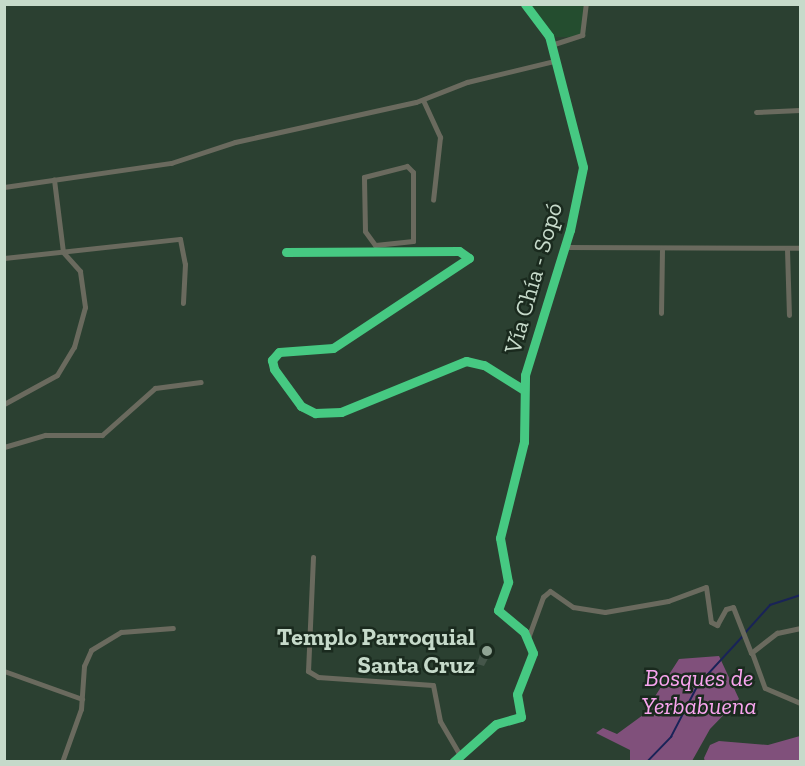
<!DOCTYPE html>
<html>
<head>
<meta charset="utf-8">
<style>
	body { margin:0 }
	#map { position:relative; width:805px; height:766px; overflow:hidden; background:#2b4031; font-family:"Zilla Slab",serif }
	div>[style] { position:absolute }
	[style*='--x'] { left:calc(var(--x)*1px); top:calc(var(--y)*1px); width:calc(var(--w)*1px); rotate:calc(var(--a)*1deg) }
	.built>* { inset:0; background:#244d2f }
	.forest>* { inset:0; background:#80507b }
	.stream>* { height:1.5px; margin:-0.75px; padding:0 0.75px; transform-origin:0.75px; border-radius:0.75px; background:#192358 }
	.building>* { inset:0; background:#45564a }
	.minor>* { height:5px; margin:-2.5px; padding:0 2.5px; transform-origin:2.5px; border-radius:2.5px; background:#6a6a5e }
	.cycleway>* { height:9px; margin:-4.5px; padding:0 4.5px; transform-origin:4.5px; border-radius:4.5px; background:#46c982 }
	.dots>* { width:16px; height:16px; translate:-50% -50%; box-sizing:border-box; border:3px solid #1a2a1e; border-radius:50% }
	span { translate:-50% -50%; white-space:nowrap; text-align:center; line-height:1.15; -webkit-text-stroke:5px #1a2a1e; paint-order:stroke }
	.street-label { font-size:24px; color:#c6daca }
	.poi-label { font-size:24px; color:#c6daca; font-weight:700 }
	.right { translate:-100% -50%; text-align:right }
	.park-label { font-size:24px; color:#f9a5ef; font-style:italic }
	.frame { position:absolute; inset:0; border:6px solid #c6daca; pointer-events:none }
</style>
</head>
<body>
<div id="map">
	<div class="built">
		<div style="clip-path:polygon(529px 5px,586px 5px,585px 37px,554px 37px)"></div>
	</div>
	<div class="forest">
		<div style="clip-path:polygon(719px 656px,739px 699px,710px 729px,692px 761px,630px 761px,630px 750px,596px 733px,603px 728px,617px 734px,643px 715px,679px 659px)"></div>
		<div style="clip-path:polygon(800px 736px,800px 761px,705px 762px,704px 758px,710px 745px,719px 741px,768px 745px)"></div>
	</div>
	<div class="stream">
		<div style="--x:746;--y:632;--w:36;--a:-48"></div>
		<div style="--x:770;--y:605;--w:32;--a:-18"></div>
		<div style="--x:647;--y:762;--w:35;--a:-46"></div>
		<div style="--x:671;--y:737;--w:59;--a:-62.6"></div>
		<div style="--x:698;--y:685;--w:67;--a:-47.4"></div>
	</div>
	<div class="building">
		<div style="clip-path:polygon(482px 648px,493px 649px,484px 666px,477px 664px)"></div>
	</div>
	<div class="minor">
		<div style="--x:551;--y:45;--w:33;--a:-18"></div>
		<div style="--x:582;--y:35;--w:31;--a:-83"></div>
		<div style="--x:423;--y:100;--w:41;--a:65.3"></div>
		<div style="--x:440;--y:137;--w:63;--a:96.3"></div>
		<div style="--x:756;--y:112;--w:44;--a:-2.6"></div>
		<div style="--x:407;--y:166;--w:8;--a:45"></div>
		<div style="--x:413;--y:172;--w:69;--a:90"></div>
		<div style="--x:413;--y:241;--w:38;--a:174"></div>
		<div style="--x:375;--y:245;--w:17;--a:-126"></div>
		<div style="--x:365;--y:231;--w:54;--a:-91.1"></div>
		<div style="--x:364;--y:177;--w:44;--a:-14.3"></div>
		<div style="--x:4;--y:187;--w:169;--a:-8.2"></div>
		<div style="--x:171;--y:163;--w:67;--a:-18.2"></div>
		<div style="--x:235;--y:142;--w:185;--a:-12.5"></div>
		<div style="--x:416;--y:102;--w:55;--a:-21.4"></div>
		<div style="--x:467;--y:82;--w:89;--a:-13.6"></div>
		<div style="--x:565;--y:247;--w:235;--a:0.2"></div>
		<div style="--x:787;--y:249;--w:66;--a:88.3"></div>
		<div style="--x:286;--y:252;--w:173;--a:-0.3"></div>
		<div style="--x:459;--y:251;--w:12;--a:35"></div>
		<div style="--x:469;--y:258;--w:163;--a:146.5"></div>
		<div style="--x:333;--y:348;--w:54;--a:175.8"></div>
		<div style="--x:279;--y:352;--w:11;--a:131"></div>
		<div style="--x:272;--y:360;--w:9;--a:77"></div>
		<div style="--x:274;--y:369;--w:46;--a:53.9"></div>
		<div style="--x:301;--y:406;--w:16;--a:27"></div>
		<div style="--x:315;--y:413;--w:26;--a:-2"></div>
		<div style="--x:341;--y:412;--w:135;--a:-22.2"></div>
		<div style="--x:466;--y:361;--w:18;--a:13"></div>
		<div style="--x:484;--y:365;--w:47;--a:32"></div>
		<div style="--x:4;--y:258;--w:177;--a:-6.2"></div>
		<div style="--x:180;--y:239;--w:25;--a:79"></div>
		<div style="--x:185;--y:264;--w:39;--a:93"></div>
		<div style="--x:661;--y:313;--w:63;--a:-89.1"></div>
		<div style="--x:4;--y:404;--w:60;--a:-28.7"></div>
		<div style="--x:57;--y:375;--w:33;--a:-59"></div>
		<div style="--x:74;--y:347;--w:41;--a:-74.6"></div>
		<div style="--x:85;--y:307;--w:36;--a:-98"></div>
		<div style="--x:80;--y:271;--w:25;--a:-132"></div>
		<div style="--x:63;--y:252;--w:73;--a:-97.1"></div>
		<div style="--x:4;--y:447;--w:43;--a:-16.3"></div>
		<div style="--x:45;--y:435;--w:57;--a:0"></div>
		<div style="--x:102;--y:435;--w:71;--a:-41.6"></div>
		<div style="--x:155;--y:388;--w:46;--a:-7.4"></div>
		<div style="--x:313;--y:557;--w:114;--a:92.5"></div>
		<div style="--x:308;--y:671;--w:12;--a:31"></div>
		<div style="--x:318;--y:677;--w:115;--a:4"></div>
		<div style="--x:433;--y:685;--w:37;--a:79"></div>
		<div style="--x:440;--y:721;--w:42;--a:59.7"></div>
		<div style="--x:528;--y:638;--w:44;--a:-69.9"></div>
		<div style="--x:543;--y:597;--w:9;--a:-41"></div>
		<div style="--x:550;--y:591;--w:28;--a:35"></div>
		<div style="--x:573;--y:607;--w:32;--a:9"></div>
		<div style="--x:605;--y:612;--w:64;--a:-9.9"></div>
		<div style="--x:668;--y:601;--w:40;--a:-20.2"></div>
		<div style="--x:706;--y:587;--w:35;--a:82"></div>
		<div style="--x:711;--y:622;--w:7;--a:27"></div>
		<div style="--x:717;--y:625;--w:18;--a:-61"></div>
		<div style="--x:726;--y:609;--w:7;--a:-16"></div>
		<div style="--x:733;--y:607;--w:49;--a:68.6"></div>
		<div style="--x:751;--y:653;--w:33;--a:-38"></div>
		<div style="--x:777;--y:633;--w:24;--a:-12"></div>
		<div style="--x:752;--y:653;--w:37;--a:70"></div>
		<div style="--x:765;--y:688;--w:38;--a:23"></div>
		<div style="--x:4;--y:671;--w:83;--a:19.7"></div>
		<div style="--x:62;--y:762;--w:56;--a:-70.3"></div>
		<div style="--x:81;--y:709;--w:43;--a:-86"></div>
		<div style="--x:84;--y:666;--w:17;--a:-66"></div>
		<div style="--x:91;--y:650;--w:35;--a:-31"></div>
		<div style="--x:121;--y:632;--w:52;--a:-4.4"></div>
		<div style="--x:453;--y:762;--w:57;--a:-41.5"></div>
		<div style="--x:496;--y:724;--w:26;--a:-16"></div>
		<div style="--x:521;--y:717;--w:23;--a:-100"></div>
		<div style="--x:517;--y:694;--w:44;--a:-68.7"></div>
		<div style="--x:533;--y:653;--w:23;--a:-113"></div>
		<div style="--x:524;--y:632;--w:34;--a:-140"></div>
		<div style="--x:498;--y:610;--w:30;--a:-70"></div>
		<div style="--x:508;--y:582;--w:45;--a:-100.3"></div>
		<div style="--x:500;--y:538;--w:99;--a:-76"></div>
		<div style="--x:524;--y:442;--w:67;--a:-89.1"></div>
		<div style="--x:525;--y:375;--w:152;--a:-72.8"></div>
		<div style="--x:570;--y:230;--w:64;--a:-78.3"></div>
		<div style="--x:583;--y:167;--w:135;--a:-104.5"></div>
		<div style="--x:549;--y:36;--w:40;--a:-127"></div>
	</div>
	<div class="cycleway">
		<div style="--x:286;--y:252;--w:173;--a:-0.3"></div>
		<div style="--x:459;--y:251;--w:12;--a:35"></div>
		<div style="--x:469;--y:258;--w:163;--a:146.5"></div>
		<div style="--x:333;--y:348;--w:54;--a:175.8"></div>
		<div style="--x:279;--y:352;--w:11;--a:131"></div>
		<div style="--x:272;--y:360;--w:9;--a:77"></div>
		<div style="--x:274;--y:369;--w:46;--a:53.9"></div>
		<div style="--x:301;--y:406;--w:16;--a:27"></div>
		<div style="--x:315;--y:413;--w:26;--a:-2"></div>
		<div style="--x:341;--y:412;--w:135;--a:-22.2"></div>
		<div style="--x:466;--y:361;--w:18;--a:13"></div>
		<div style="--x:484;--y:365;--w:47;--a:32"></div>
		<div style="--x:453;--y:762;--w:57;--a:-41.5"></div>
		<div style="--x:496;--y:724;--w:26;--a:-16"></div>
		<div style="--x:521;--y:717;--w:23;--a:-100"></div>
		<div style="--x:517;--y:694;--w:44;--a:-68.7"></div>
		<div style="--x:533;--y:653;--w:23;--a:-113"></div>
		<div style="--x:524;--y:632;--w:34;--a:-140"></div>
		<div style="--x:498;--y:610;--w:30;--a:-70"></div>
		<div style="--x:508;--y:582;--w:45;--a:-100.3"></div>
		<div style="--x:500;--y:538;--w:99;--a:-76"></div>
		<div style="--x:524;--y:442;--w:67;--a:-89.1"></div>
		<div style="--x:525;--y:375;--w:152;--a:-72.8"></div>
		<div style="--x:570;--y:230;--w:64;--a:-78.3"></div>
		<div style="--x:583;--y:167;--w:135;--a:-104.5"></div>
		<div style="--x:549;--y:36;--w:40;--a:-127"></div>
	</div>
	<div class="dots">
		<div style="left:487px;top:651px;background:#90a494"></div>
	</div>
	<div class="street-label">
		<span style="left:533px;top:278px;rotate:-74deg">Vía Chía - Sopó</span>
	</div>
	<div class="poi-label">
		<span class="right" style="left:475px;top:651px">Templo Parroquial<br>Santa Cruz</span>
	</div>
	<div class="park-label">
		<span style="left:699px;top:692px">Bosques de<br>Yerbabuena</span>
	</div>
	<div class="frame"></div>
</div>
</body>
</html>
